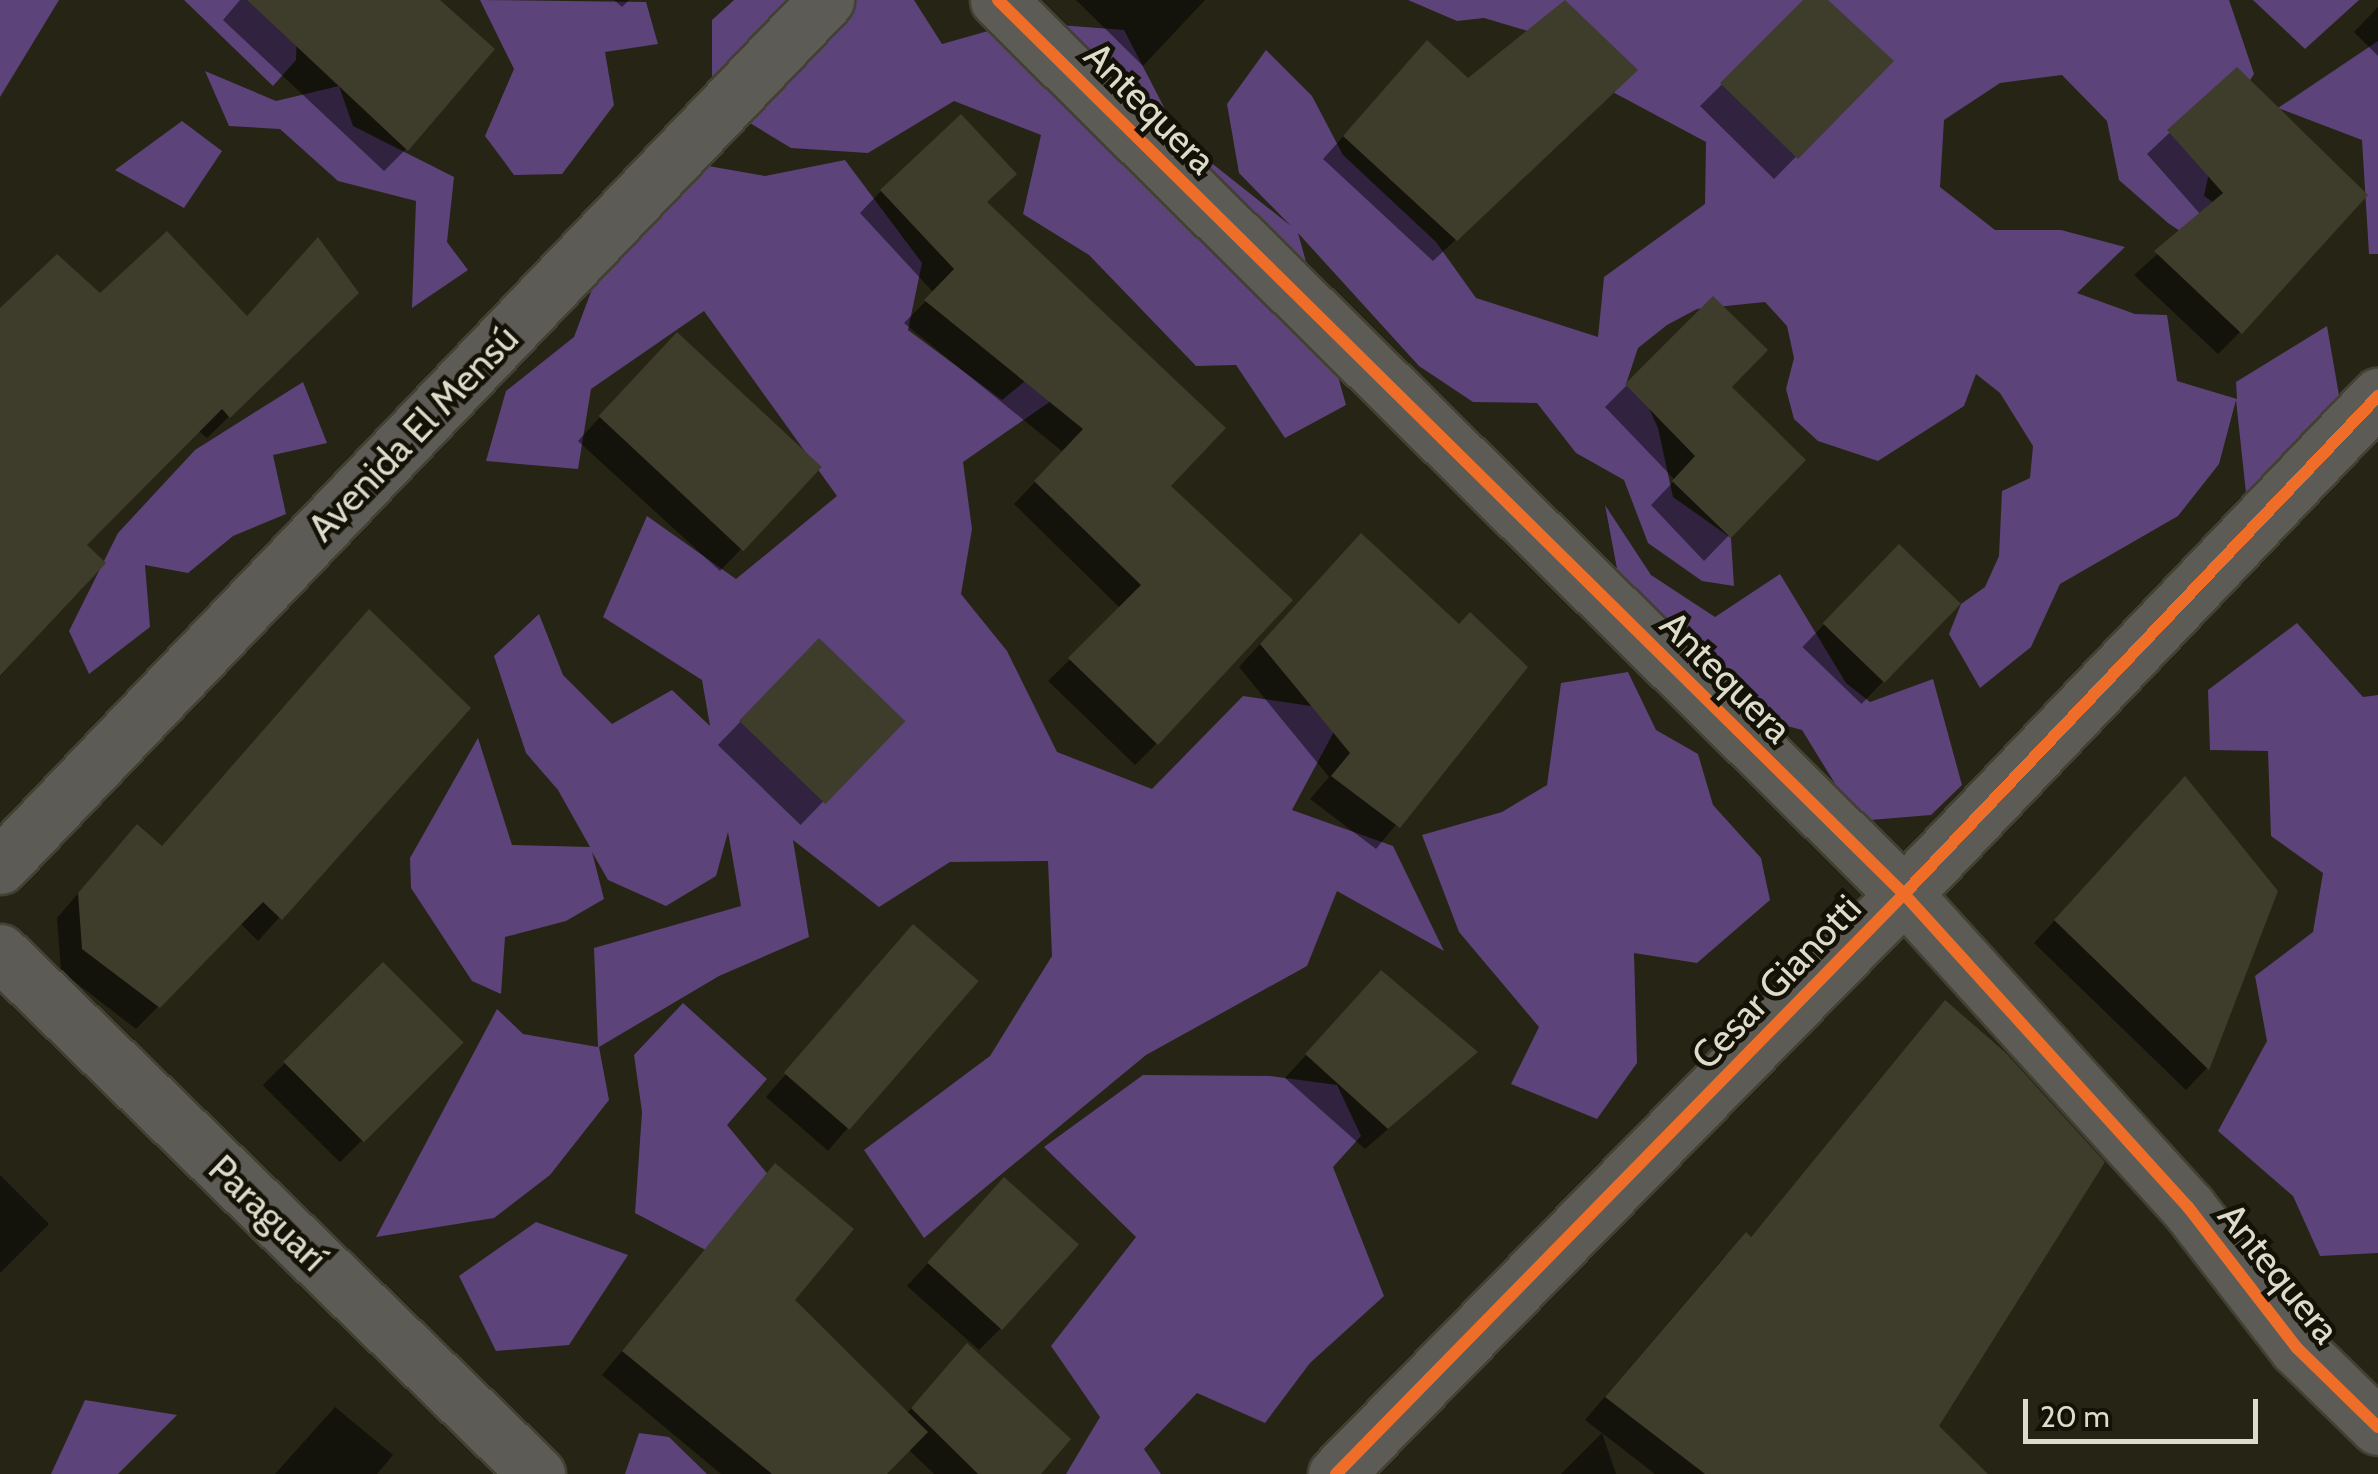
<!DOCTYPE html>
<html>
<head>
<meta charset="utf-8">
<style>
	body { margin:0 }
	#map { position:relative; width:2378px; height:1474px; overflow:hidden; background:#262415; font-family:Cabin,sans-serif }
	div>[style] { position:absolute }
	[style*='--x'] { left:calc(var(--x)*1px); top:calc(var(--y)*1px); width:calc(var(--w)*1px); rotate:calc(var(--a)*1deg) }
	.forest>* { inset:0; background:#5c4379 }
	.shadow>* { inset:0; background:#0007; transform-origin:0 0 }
	.building>* { inset:0; background:#3e3c2a; transform-origin:0 0 }
	.roads { filter:drop-shadow(2px 0 #424134) drop-shadow(-2px 0 #424134) drop-shadow(0 2px #424134) drop-shadow(0 -2px #424134) }
	.minor>* { height:55px; margin:-27.5px; padding:0 27.5px; transform-origin:27.5px; border-radius:27.5px; background:#5c5b55 }
	.cycleway>* { height:12px; margin:-6px; padding:0 6px; transform-origin:6px; border-radius:6px; background:#ee6e29 }
	span { translate:-50% -50%; white-space:nowrap; text-align:center; line-height:1.15; -webkit-text-stroke:9px #141207; paint-order:stroke }
	.street-label { font-size:38px; color:#dddccb }
	.scale { position:absolute; left:2023px; top:1399px; width:235px; height:45px; box-sizing:border-box; border:5px solid #dddccb; border-top:0; padding-left:12px; font-size:30px; line-height:35px; white-space:nowrap; color:#dddccb; -webkit-text-stroke:8px #141207; paint-order:stroke }
</style>
</head>
<body>
<div id="map">
	<div class="forest">
		<div style="clip-path:polygon(0 0,59px 0,0 97px)"></div>
		<div style="clip-path:polygon(184px 0,298px 0,296px 60px,273px 86px)"></div>
		<div style="clip-path:polygon(480px 0,646px 2px,658px 44px,605px 52px,614px 105px,562px 174px,514px 175px,485px 136px,514px 69px)"></div>
		<div style="clip-path:polygon(734px 0,914px 0,942px 44px,1020px 22px,1124px 30px,1180px 138px,1291px 226px,1239px 173px,1227px 104px,1266px 50px,1312px 96px,1343px 155px,1436px 242px,1476px 298px,1598px 337px,1604px 277px,1705px 204px,1706px 142px,1594px 82px,1548px 37px,1484px 18px,1457px 21px,1408px 0,2229px 0,2254px 74px,2218px 130px,2204px 196px,2262px 236px,2195px 241px,2168px 223px,2119px 180px,2107px 121px,2062px 75px,2000px 83px,1944px 120px,1940px 187px,1995px 230px,2061px 230px,2125px 247px,2077px 293px,2135px 314px,2167px 315px,2177px 381px,2237px 399px,2236px 382px,2327px 326px,2345px 430px,2246px 493px,2236px 400px,2219px 464px,2178px 516px,2060px 584px,2031px 647px,1980px 688px,1949px 634px,1961px 604px,1985px 587px,1999px 556px,2002px 491px,2030px 478px,2033px 446px,2000px 393px,1976px 374px,1964px 406px,1878px 461px,1818px 441px,1794px 419px,1786px 389px,1794px 358px,1787px 326px,1765px 302px,1697px 309px,1667px 325px,1638px 348px,1626px 384px,1643px 395px,1658px 428px,1673px 497px,1731px 538px,1734px 586px,1702px 581px,1648px 543px,1624px 480px,1576px 453px,1537px 403px,1473px 402px,1419px 366px,1298px 233px,1346px 405px,1285px 438px,1236px 365px,1196px 366px,1089px 255px,1023px 214px,1041px 135px,954px 101px,868px 153px,791px 148px,712px 100px,712px 20px)"></div>
		<div style="clip-path:polygon(2253px 0,2359px 0,2305px 49px)"></div>
		<div style="clip-path:polygon(2378px 41px,2378px 254px,2369px 254px,2362px 140px,2278px 108px)"></div>
		<div style="clip-path:polygon(205px 71px,276px 101px,339px 86px,353px 126px,454px 177px,447px 242px,468px 270px,412px 308px,416px 201px,338px 181px,280px 129px,229px 126px)"></div>
		<div style="clip-path:polygon(182px 121px,222px 151px,184px 208px,115px 170px)"></div>
		<div style="clip-path:polygon(674px 160px,765px 176px,845px 160px,922px 263px,908px 330px,1002px 400px,1077px 339px,1114px 357px,963px 462px,972px 529px,961px 594px,1007px 651px,1057px 752px,1152px 789px,1243px 696px,1345px 711px,1292px 810px,1393px 846px,1444px 951px,1337px 891px,1307px 966px,1146px 1055px,924px 1238px,864px 1150px,990px 1056px,1052px 956px,1048px 861px,950px 862px,879px 907px,793px 840px,809px 937px,719px 976px,599px 1047px,609px 1100px,550px 1175px,494px 1218px,376px 1237px,497px 1009px,523px 1034px,598px 1047px,594px 948px,741px 906px,728px 832px,716px 876px,666px 906px,608px 880px,592px 852px,604px 899px,566px 921px,505px 937px,501px 994px,472px 981px,411px 888px,410px 858px,478px 738px,512px 845px,590px 847px,558px 790px,526px 753px,494px 656px,539px 614px,563px 675px,612px 724px,672px 690px,710px 726px,702px 680px,603px 617px,647px 516px,736px 579px,837px 496px,704px 311px,591px 389px,578px 469px,486px 461px,506px 391px,574px 337px,619px 218px)"></div>
		<div style="clip-path:polygon(303px 382px,327px 443px,273px 455px,286px 514px,233px 536px,188px 573px,145px 565px,150px 627px,89px 674px,69px 631px,118px 533px,195px 450px)"></div>
		<div style="clip-path:polygon(1605px 505px,1651px 575px,1715px 617px,1780px 574px,1846px 683px,1870px 702px,1933px 679px,1962px 785px,1931px 815px,1858px 821px,1802px 730px,1713px 706px,1618px 574px)"></div>
		<div style="clip-path:polygon(2297px 623px,2363px 697px,2378px 695px,2378px 1253px,2320px 1256px,2293px 1196px,2218px 1131px,2267px 1041px,2255px 976px,2313px 932px,2323px 873px,2271px 836px,2268px 751px,2210px 750px,2208px 690px)"></div>
		<div style="clip-path:polygon(1628px 672px,1656px 730px,1698px 754px,1713px 805px,1761px 858px,1770px 900px,1697px 963px,1634px 953px,1637px 1063px,1597px 1119px,1511px 1084px,1539px 1027px,1459px 932px,1422px 835px,1502px 812px,1547px 785px,1561px 683px)"></div>
		<div style="clip-path:polygon(683px 1003px,767px 1079px,727px 1125px,780px 1189px,719px 1257px,635px 1213px,642px 1112px,634px 1055px)"></div>
		<div style="clip-path:polygon(1143px 1075px,1270px 1076px,1337px 1085px,1361px 1136px,1333px 1167px,1384px 1296px,1310px 1363px,1265px 1423px,1197px 1393px,1144px 1449px,1161px 1474px,1066px 1474px,1100px 1417px,1051px 1346px,1136px 1237px,1044px 1147px)"></div>
		<div style="clip-path:polygon(536px 1222px,628px 1255px,569px 1345px,496px 1351px,459px 1276px)"></div>
		<div style="clip-path:polygon(85px 1400px,177px 1415px,118px 1474px,51px 1474px)"></div>
		<div style="clip-path:polygon(639px 1433px,669px 1437px,707px 1474px,625px 1474px)"></div>
	</div>
	<div class="shadow">
		<div style="clip-path:polygon(240px 0,436px 0,406px 149px,384px 171px,223px 20px)"></div>
		<div style="clip-path:polygon(614px 0,629px 0,622px 7px)"></div>
		<div style="clip-path:polygon(1076px 0,1205px 0,1143px 66px)"></div>
		<div style="clip-path:polygon(1807px 0,1824px 0,1890px 61px,1774px 179px,1700px 106px)"></div>
		<div style="clip-path:polygon(2378px 7px,2378px 56px,2354px 32px)"></div>
		<div style="clip-path:polygon(1427px 43px,1468px 82px,1612px 92px,1433px 261px,1323px 159px)"></div>
		<div style="clip-path:polygon(2236px 70px,2240px 332px,2218px 354px,2134px 275px,2201px 215px,2147px 154px)"></div>
		<div style="clip-path:polygon(881px 191px,984px 203px,1168px 486px,1157px 743px,1135px 765px,1048px 681px,1121px 609px,1014px 504px,1063px 452px,904px 323px,934px 293px,860px 213px)"></div>
		<div style="clip-path:polygon(356px 293px,207px 438px,198px 430px,83px 545px,102px 563px,0 677px,0 312px,100px 296px,246px 318px)"></div>
		<div style="clip-path:polygon(1713px 299px,1728px 387px,1802px 460px,1704px 561px,1651px 505px,1675px 480px,1605px 407px)"></div>
		<div style="clip-path:polygon(655px 357px,741px 549px,720px 571px,578px 441px)"></div>
		<div style="left:1899px;top:547px;width:82px;height:139px;rotate:44deg"></div>
		<div style="clip-path:polygon(1339px 558px,1524px 668px,1376px 849px,1310px 799px,1329px 777px,1239px 667px)"></div>
		<div style="left:797px;top:663px;width:115px;height:114px;rotate:44deg"></div>
		<div style="clip-path:polygon(468px 708px,258px 941px,240px 923px,136px 1029px,61px 971px,57px 918px,115px 850px,161px 848px)"></div>
		<div style="clip-path:polygon(2163px 802px,2275px 891px,2207px 1068px,2186px 1090px,2034px 943px)"></div>
		<div style="left:913px;top:928px;width:82px;height:224px;rotate:41deg"></div>
		<div style="left:383px;top:965px;width:109px;height:170px;rotate:45deg"></div>
		<div style="clip-path:polygon(1360px 996px,1452px 1074px,1365px 1149px,1285px 1078px)"></div>
		<div style="clip-path:polygon(1945px 1004px,1936px 1426px,1973px 1474px,1655px 1474px,1602px 1433px,1616px 1474px,1561px 1474px,1602px 1433px,1585px 1420px,1724px 1257px,1749px 1239px)"></div>
		<div style="clip-path:polygon(775px 1167px,792px 1301px,906px 1414px,967px 1346px,1038px 1474px,934px 1474px,908px 1449px,883px 1474px,721px 1474px,602px 1375px)"></div>
		<div style="clip-path:polygon(0 1175px,49px 1224px,0 1273px)"></div>
		<div style="clip-path:polygon(1004px 1180px,1001px 1328px,979px 1350px,907px 1286px)"></div>
		<div style="clip-path:polygon(335px 1407px,393px 1455px,377px 1474px,275px 1474px)"></div>
	</div>
	<div class="building">
		<div style="clip-path:polygon(247px 0,440px 0,495px 49px,408px 151px)"></div>
		<div style="clip-path:polygon(1565px 0,1638px 70px,1457px 241px,1343px 136px,1427px 40px,1468px 78px)"></div>
		<div style="clip-path:polygon(1803px 0,1828px 0,1894px 61px,1798px 159px,1720px 83px)"></div>
		<div style="clip-path:polygon(2237px 67px,2368px 195px,2242px 334px,2154px 251px,2223px 193px,2167px 130px)"></div>
		<div style="clip-path:polygon(961px 114px,1017px 174px,987px 202px,1226px 428px,1171px 486px,1293px 600px,1158px 745px,1068px 658px,1141px 585px,1034px 481px,1083px 429px,924px 300px,954px 269px,880px 190px)"></div>
		<div style="clip-path:polygon(167px 231px,247px 316px,318px 237px,359px 293px,230px 418px,222px 409px,87px 545px,106px 563px,0 676px,0 308px,57px 254px,100px 293px)"></div>
		<div style="clip-path:polygon(1713px 296px,1768px 350px,1732px 387px,1806px 460px,1731px 538px,1672px 481px,1695px 456px,1625px 384px)"></div>
		<div style="left:677px;top:332px;width:198px;height:115px;rotate:43deg"></div>
		<div style="clip-path:polygon(1361px 533px,1459px 624px,1470px 612px,1528px 667px,1400px 828px,1331px 776px,1350px 753px,1260px 644px)"></div>
		<div style="left:1899px;top:544px;width:86px;height:110px;rotate:44deg"></div>
		<div style="clip-path:polygon(369px 609px,471px 708px,282px 920px,263px 902px,160px 1008px,82px 949px,78px 893px,137px 824px,162px 846px)"></div>
		<div style="left:819px;top:638px;width:120px;height:115px;rotate:44deg"></div>
		<div style="clip-path:polygon(2185px 776px,2278px 891px,2209px 1070px,2054px 920px)"></div>
		<div style="left:913px;top:924px;width:87px;height:197px;rotate:41deg"></div>
		<div style="left:383px;top:962px;width:114px;height:141px;rotate:45deg"></div>
		<div style="clip-path:polygon(1381px 970px,1478px 1052px,1388px 1129px,1305px 1054px)"></div>
		<div style="clip-path:polygon(1945px 1000px,2006px 1053px,2105px 1162px,1939px 1426px,1988px 1474px,1705px 1474px,1605px 1397px,1746px 1232px,1751px 1237px)"></div>
		<div style="clip-path:polygon(775px 1163px,854px 1229px,795px 1300px,928px 1432px,887px 1474px,772px 1474px,622px 1351px)"></div>
		<div style="left:1004px;top:1177px;width:101px;height:115px;rotate:42deg"></div>
		<div style="clip-path:polygon(967px 1343px,1071px 1439px,1041px 1474px,978px 1474px,911px 1408px)"></div>
	</div>
	<div class="roads">
		<div class="minor">
			<div style="--x:998;--y:0;--w:1273;--a:44.62"></div>
			<div style="--x:1904;--y:894;--w:423;--a:47.8"></div>
			<div style="--x:2188;--y:1207;--w:178;--a:52.3"></div>
			<div style="--x:2297;--y:1348;--w:113;--a:44.3"></div>
			<div style="--x:0;--y:866;--w:1197;--a:-46.35"></div>
			<div style="--x:0;--y:952;--w:749;--a:44.19"></div>
			<div style="--x:1336;--y:1474;--w:812;--a:-45.6"></div>
			<div style="--x:1904;--y:894;--w:688;--a:-46.41"></div>
		</div>
	</div>
	<div class="cycleway">
		<div style="--x:998;--y:0;--w:1273;--a:44.62"></div>
		<div style="--x:1904;--y:894;--w:423;--a:47.8"></div>
		<div style="--x:2188;--y:1207;--w:178;--a:52.3"></div>
		<div style="--x:2297;--y:1348;--w:113;--a:44.3"></div>
		<div style="--x:1336;--y:1474;--w:812;--a:-45.6"></div>
		<div style="--x:1904;--y:894;--w:688;--a:-46.41"></div>
	</div>
	<div class="street-label">
		<span style="left:1150px;top:108px;rotate:45deg">Antequera</span>
		<span style="left:413px;top:433px;rotate:-46deg">Avenida El Mensú</span>
		<span style="left:1726px;top:677px;rotate:45deg">Antequera</span>
		<span style="left:1776px;top:982px;rotate:-46deg">Cesar Gianotti</span>
		<span style="left:268px;top:1213px;rotate:44deg">Paraguarí</span>
		<span style="left:2279px;top:1273px;rotate:51deg">Antequera</span>
	</div>
	<div class="scale">20 m</div>
</div>
</body>
</html>
